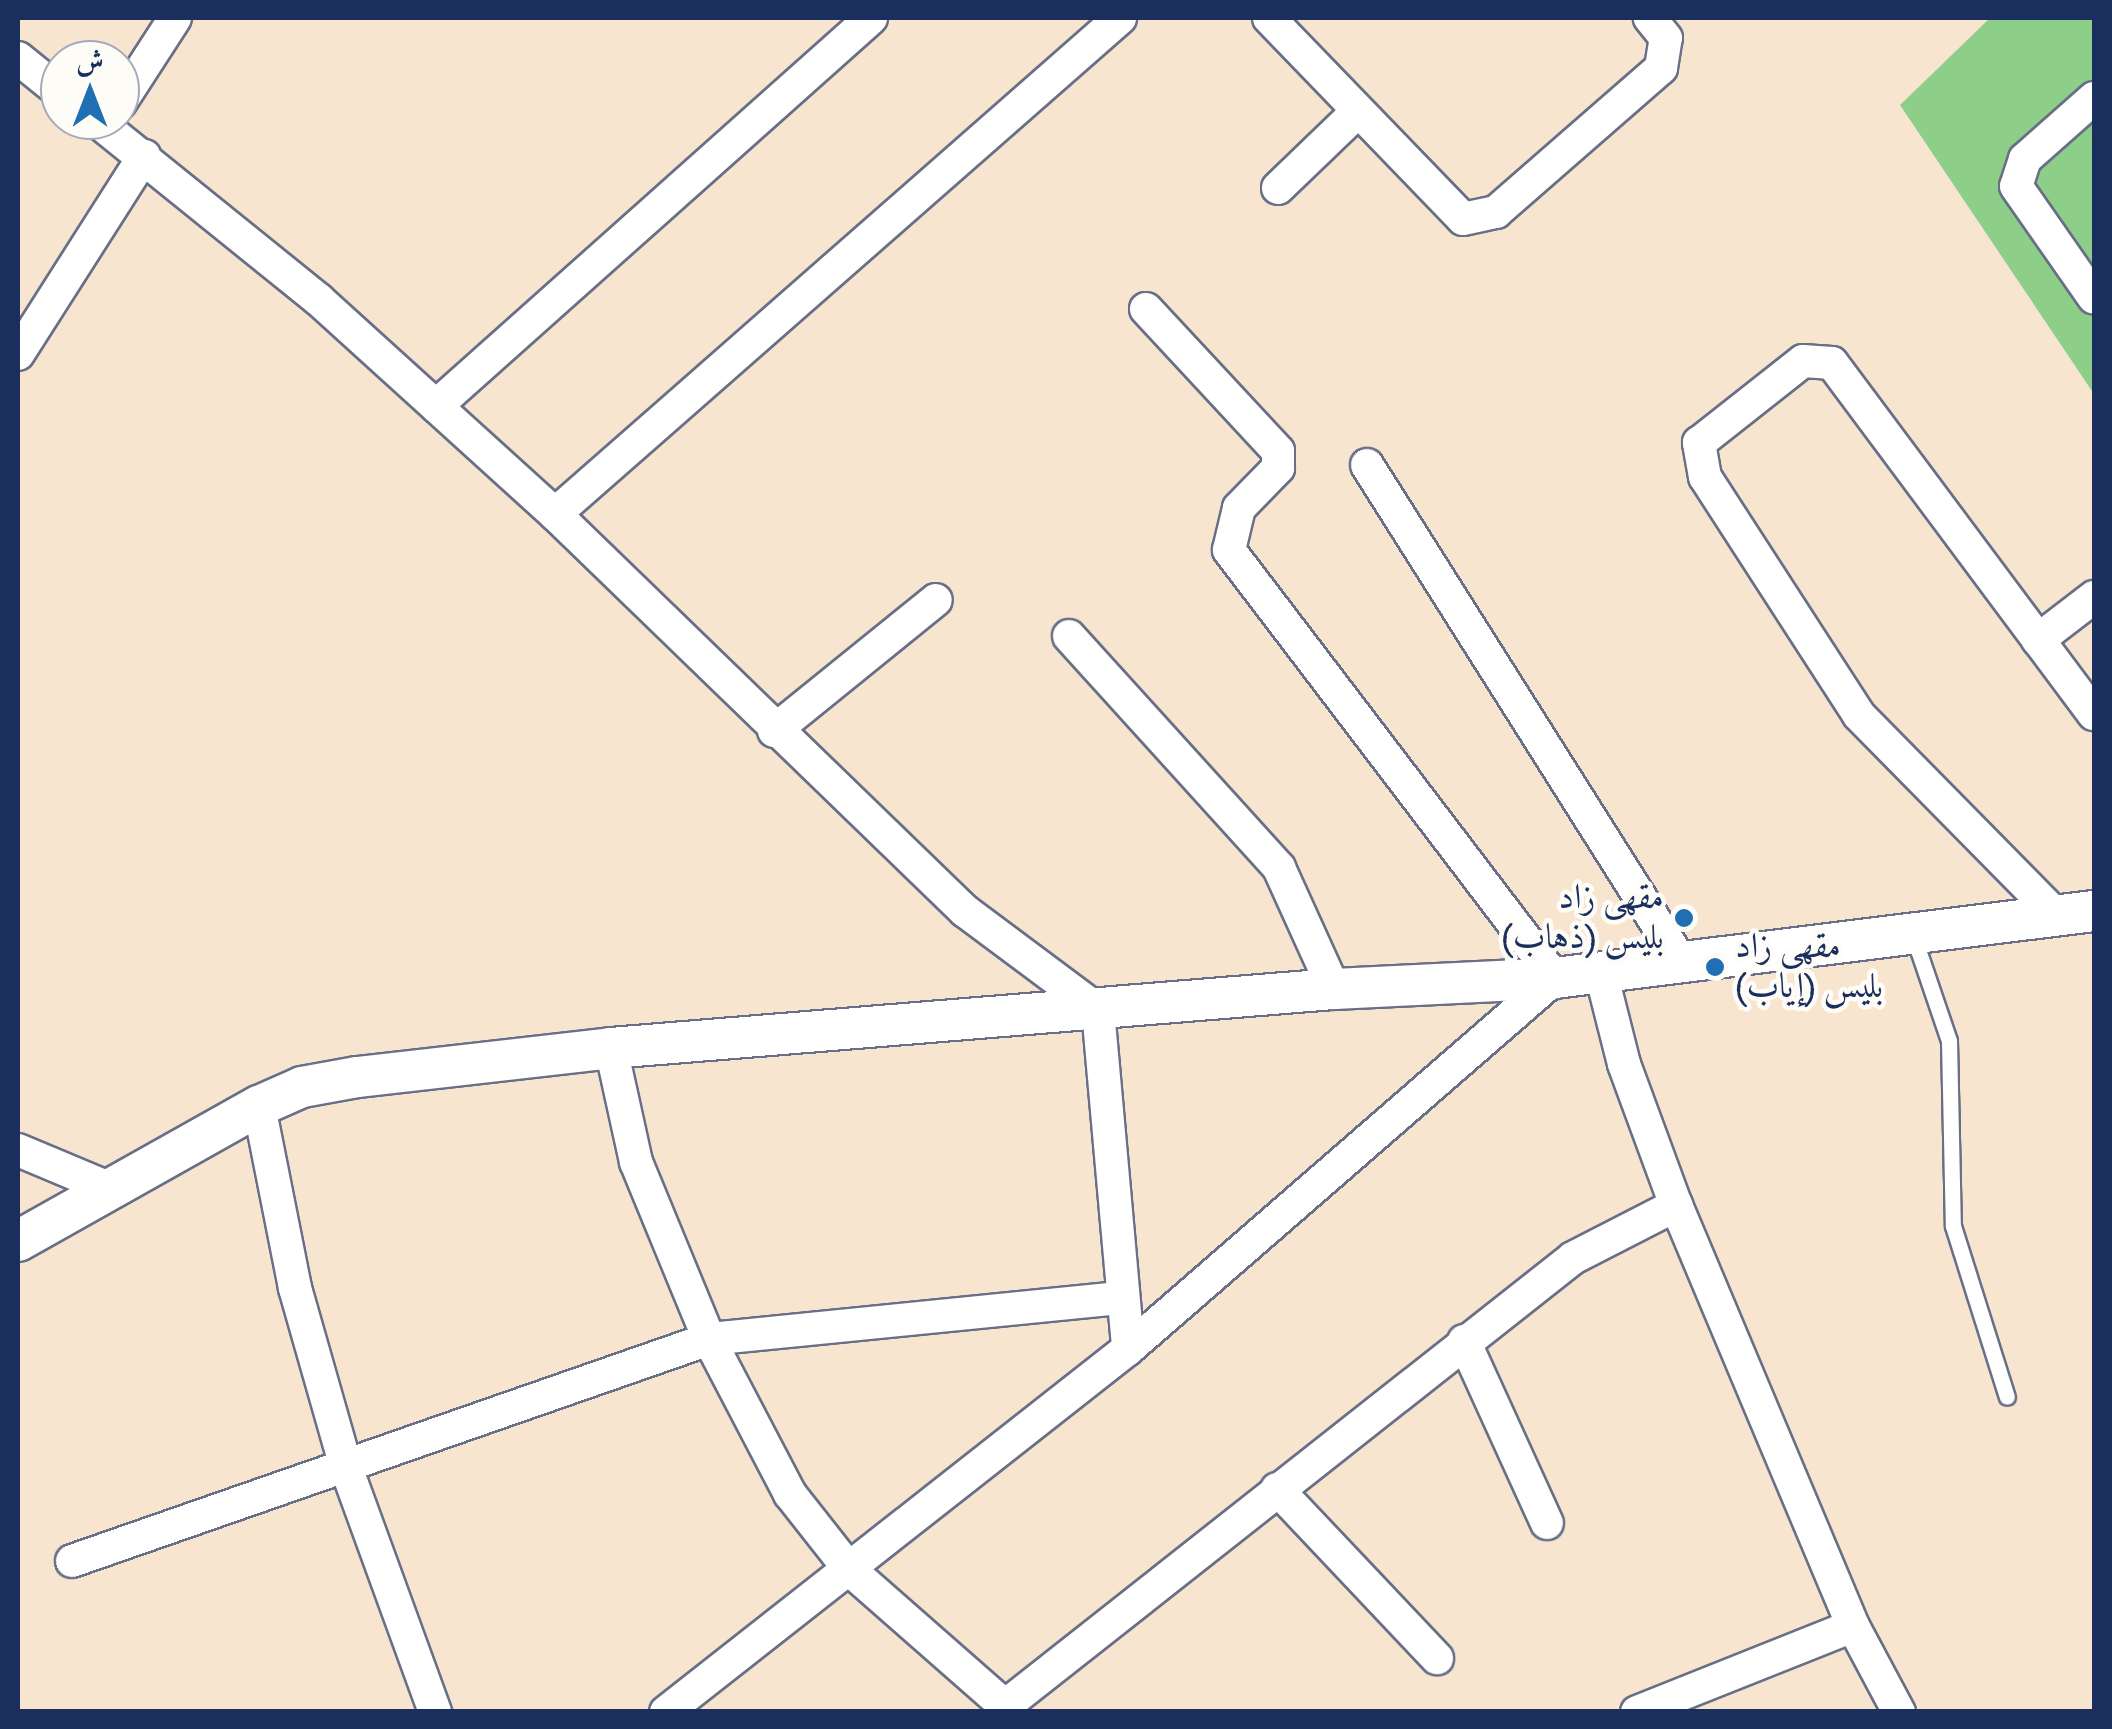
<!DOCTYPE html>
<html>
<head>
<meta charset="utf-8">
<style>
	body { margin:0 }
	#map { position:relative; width:2112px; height:1729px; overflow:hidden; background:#f7e5d0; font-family:"IM FELL DW Pica",Amiri,serif }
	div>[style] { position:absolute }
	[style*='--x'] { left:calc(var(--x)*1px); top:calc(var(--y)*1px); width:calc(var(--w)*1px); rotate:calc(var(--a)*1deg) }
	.green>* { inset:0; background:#8dcf88 }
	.roads { filter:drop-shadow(2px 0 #686f86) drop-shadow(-2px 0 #686f86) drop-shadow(0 2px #686f86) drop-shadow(0 -2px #686f86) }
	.service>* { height:15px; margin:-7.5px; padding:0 7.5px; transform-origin:7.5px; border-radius:7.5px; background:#fff }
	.minor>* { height:32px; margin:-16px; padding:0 16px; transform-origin:16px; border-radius:16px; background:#fff }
	.tertiary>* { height:40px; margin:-20px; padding:0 20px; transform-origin:20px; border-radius:20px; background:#fff }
	.dots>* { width:28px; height:28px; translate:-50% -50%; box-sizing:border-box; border:5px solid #fdfcf7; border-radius:50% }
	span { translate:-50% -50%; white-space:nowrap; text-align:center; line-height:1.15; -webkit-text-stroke:9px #fdfcf7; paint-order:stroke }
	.poi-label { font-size:35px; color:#1b2f5e }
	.right { translate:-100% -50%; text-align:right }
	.left { translate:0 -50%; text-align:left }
	.frame { position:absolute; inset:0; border:20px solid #1b2f5e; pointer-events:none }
	.north { position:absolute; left:40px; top:40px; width:100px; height:100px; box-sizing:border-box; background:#fdfcf7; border:2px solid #a3aaba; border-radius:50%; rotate:0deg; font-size:28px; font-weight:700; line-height:40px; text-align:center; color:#1b2f5e }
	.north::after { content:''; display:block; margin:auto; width:35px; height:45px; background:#1f6fb2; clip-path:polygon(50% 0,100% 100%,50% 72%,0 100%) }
</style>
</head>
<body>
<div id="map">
	<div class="green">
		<div style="clip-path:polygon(1990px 18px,2094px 18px,2094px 394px,1900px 105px)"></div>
	</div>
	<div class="roads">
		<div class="service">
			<div style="--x:1913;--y:935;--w:112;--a:71.2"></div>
			<div style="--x:1949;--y:1041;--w:185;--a:88.8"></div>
			<div style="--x:1953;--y:1226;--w:179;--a:72.5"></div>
		</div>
		<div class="minor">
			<div style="--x:1269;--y:18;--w:279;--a:46"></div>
			<div style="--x:1463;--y:219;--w:34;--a:-12"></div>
			<div style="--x:1496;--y:212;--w:219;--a:-41.1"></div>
			<div style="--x:1661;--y:68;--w:30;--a:-81"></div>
			<div style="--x:1666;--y:38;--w:26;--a:-129"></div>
			<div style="--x:18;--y:58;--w:54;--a:39"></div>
			<div style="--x:2094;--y:98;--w:92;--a:138.5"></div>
			<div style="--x:2025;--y:159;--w:28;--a:108"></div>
			<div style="--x:2016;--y:186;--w:136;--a:55.1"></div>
			<div style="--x:120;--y:103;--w:101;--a:-57.1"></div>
			<div style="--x:96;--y:120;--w:287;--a:38.9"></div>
			<div style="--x:319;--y:300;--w:319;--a:42.2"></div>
			<div style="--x:555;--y:514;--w:571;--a:44.08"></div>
			<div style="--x:965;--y:911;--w:166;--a:36.7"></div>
			<div style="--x:1098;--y:1010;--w:340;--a:84.9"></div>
			<div style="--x:1278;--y:188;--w:108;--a:-43.9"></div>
			<div style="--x:18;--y:354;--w:235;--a:-57.5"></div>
			<div style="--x:436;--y:406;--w:583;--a:-41.73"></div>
			<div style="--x:1367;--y:465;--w:591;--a:57.71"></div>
			<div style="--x:555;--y:514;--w:752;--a:-41.28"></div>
			<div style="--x:1069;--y:636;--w:313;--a:47.8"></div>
			<div style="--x:1279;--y:868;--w:133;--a:65.6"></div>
			<div style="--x:2038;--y:640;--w:71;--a:-37.5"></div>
			<div style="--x:774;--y:731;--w:208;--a:-39"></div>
			<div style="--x:2057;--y:916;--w:282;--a:-134.6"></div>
			<div style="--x:1859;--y:715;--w:283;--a:-122.9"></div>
			<div style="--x:1705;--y:477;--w:35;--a:-100"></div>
			<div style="--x:1699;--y:443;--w:132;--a:-38.3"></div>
			<div style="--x:1803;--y:361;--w:29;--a:4"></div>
			<div style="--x:1832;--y:363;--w:438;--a:53.3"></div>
			<div style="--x:1601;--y:973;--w:94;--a:75.8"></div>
			<div style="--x:1624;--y:1064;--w:150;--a:69.8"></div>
			<div style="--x:1676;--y:1205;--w:457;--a:67.2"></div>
			<div style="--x:1853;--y:1626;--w:98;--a:61.9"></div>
			<div style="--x:611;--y:1048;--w:117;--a:77.6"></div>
			<div style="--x:636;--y:1162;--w:191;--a:67.6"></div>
			<div style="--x:709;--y:1339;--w:175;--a:62.4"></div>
			<div style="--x:790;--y:1494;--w:95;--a:51.8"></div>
			<div style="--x:849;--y:1569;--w:217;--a:41.3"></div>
			<div style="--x:259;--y:1106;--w:186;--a:78.8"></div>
			<div style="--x:295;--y:1288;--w:189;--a:74.1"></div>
			<div style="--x:347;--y:1470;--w:258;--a:70"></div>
			<div style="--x:18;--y:1150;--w:99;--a:22.7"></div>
			<div style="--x:1464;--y:1341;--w:200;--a:65.5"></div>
			<div style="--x:1277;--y:1489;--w:233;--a:46.6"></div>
			<div style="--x:72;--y:1561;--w:675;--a:-19.21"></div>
			<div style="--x:709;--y:1339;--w:414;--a:-5.7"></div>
			<div style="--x:1005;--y:1706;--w:723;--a:-38.26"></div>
			<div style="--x:1573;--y:1258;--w:116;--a:-27.2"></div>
			<div style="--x:666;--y:1712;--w:588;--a:-38.16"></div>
			<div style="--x:1128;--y:1349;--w:566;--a:-40.99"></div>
			<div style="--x:1555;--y:978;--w:538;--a:-127.3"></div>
			<div style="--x:1229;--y:550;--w:43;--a:-76.6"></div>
			<div style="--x:1239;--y:508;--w:56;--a:-45.7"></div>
			<div style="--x:1278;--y:468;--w:17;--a:-90"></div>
			<div style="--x:1278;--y:451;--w:194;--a:-132.9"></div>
			<div style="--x:1637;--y:1712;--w:232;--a:-21.7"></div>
		</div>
		<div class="tertiary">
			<div style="--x:18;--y:1241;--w:276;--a:-29.3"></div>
			<div style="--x:259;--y:1106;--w:47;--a:-23.8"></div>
			<div style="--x:302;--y:1087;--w:56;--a:-10.3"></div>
			<div style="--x:357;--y:1077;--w:256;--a:-6.5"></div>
			<div style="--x:611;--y:1048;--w:725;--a:-4.67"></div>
			<div style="--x:1334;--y:989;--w:221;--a:-2.8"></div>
			<div style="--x:1555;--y:978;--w:543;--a:-7.09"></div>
		</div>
	</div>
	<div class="dots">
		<div style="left:1684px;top:918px;background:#1f6fb2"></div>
		<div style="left:1715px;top:967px;background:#1f6fb2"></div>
	</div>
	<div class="poi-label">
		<span class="right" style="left:1664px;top:918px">مقهى زاد<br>بليس (ذهاب)</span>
		<span class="left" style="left:1735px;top:967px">مقهى زاد<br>بليس (إياب)</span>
	</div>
	<div class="frame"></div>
	<div class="north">ش</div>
</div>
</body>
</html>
